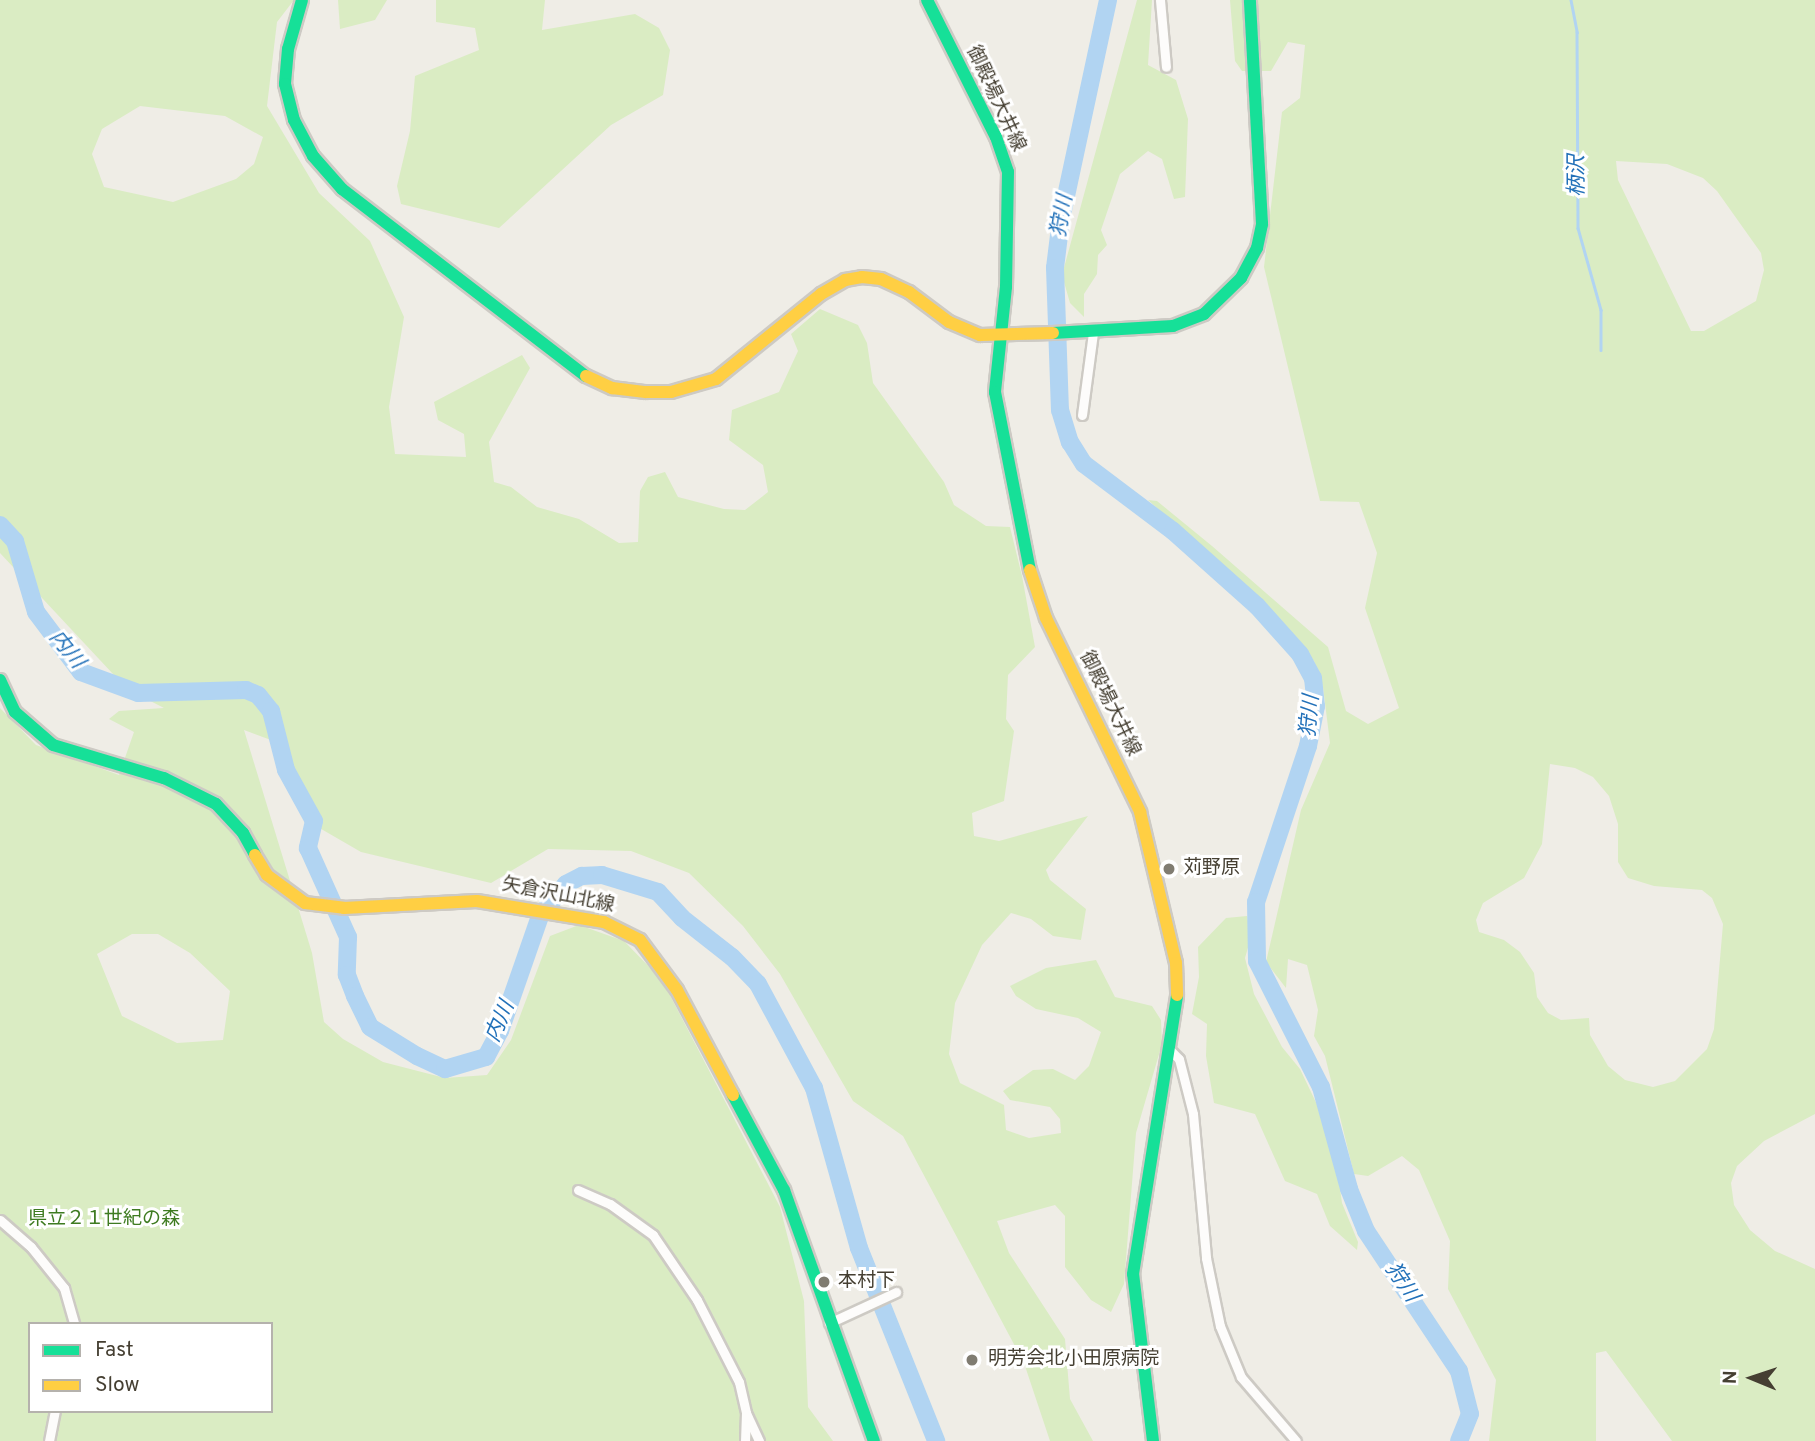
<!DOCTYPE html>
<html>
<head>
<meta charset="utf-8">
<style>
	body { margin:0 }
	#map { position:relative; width:1815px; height:1441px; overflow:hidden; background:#efede6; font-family:Overpass,"Noto Sans JP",sans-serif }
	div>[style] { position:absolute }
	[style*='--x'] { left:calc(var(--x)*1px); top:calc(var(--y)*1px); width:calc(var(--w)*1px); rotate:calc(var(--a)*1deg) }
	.green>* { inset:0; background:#daecc3 }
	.stream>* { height:2.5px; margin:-1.25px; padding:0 1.25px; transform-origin:1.25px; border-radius:1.25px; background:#b1d4f2 }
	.river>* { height:18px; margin:-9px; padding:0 9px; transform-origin:9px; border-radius:9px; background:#b1d4f2 }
	.roads { filter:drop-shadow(2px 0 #cdcac4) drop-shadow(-2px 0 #cdcac4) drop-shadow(0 2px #cdcac4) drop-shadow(0 -2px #cdcac4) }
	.street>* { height:9px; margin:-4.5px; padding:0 4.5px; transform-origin:4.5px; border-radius:4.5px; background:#fdfcfb }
	.fast>* { height:12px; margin:-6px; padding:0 6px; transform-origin:6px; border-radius:6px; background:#16e098 }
	.slow>* { height:12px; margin:-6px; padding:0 6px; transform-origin:6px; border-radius:6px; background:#ffcf43 }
	.dots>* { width:19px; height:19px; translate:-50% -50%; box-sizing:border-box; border:4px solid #fff; border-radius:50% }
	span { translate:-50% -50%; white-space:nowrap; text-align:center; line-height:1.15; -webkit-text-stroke:6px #fff; paint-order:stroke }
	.street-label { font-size:19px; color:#453f32 }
	.poi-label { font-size:19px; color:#453f32 }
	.left { translate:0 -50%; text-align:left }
	.park-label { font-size:19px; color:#3e7b21 }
	.water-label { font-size:21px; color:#2271b9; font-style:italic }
	.legend { position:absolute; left:28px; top:1322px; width:245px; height:91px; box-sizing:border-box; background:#fff; border:2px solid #b5b2ad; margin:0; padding:9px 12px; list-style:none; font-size:21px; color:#453f32 }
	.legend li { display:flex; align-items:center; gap:14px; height:35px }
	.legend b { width:35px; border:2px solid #b5b2ad }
	.north { position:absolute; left:1717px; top:1343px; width:70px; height:70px; -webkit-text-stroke:5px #fff; paint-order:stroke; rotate:272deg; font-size:19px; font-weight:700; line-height:28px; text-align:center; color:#453f32 }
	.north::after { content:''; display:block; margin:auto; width:24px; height:32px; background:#453f32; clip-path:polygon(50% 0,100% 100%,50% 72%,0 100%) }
</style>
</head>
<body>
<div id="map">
	<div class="green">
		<div style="clip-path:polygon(evenodd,0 0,294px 0,277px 22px,267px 106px,319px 193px,370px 241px,404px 317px,389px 407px,395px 454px,466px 457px,464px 434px,438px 420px,434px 402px,522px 355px,530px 368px,489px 442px,494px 482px,511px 487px,537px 507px,579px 519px,619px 543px,638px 542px,640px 491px,648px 477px,665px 472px,678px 497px,724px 509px,745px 510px,768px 492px,763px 465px,729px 440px,732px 410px,779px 392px,798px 351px,791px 334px,820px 309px,858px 325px,867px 343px,873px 383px,944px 482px,954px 505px,986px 526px,1010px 527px,1022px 576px,1035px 647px,1008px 675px,1006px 719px,1014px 731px,1004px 801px,972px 813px,974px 836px,999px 841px,1088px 816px,1046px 870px,1050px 880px,1086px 909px,1081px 940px,1053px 936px,1031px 919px,1011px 913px,982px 945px,955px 1003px,949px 1054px,960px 1083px,1004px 1105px,1006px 1130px,1029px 1138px,1061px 1133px,1060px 1119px,1050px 1107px,1010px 1100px,1003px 1091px,1033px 1070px,1053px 1069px,1075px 1080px,1089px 1066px,1101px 1032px,1078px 1018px,1036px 1009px,1016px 996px,1010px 986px,1046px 968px,1096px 960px,1115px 997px,1152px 1006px,1161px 1020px,1162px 1044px,1136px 1133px,1124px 1284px,1111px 1312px,1091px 1300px,1065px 1267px,1065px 1216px,1055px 1205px,997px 1221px,1009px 1253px,1065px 1339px,1070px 1399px,1093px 1441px,1050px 1441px,1024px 1363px,903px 1136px,853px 1101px,780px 974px,743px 926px,689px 873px,631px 851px,548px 849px,491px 883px,361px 852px,316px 826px,294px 788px,279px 743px,244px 730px,312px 953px,324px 1022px,343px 1039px,383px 1062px,445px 1078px,487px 1075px,511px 1040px,550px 936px,579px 925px,624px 941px,662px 980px,780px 1207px,804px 1301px,808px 1407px,833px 1441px,0 1441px,0 708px,36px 745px,119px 775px,134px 732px,109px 719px,119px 711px,164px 708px,127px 689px,0 553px,0 0,140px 106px,225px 116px,263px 137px,254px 164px,236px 179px,173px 202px,104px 187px,92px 154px,102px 129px,140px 106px,0 0,132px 934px,158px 934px,190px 953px,230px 991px,223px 1040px,177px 1043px,122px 1016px,97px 954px,132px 934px,0 0,30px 1324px,271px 1324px,271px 1411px,30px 1411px,30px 1324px)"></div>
		<div style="clip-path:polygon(338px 0,387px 0,375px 20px,340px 29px)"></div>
		<div style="clip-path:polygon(436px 0,545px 0,542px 30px,635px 14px,659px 28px,670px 50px,663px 95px,611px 125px,499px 228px,401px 204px,397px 186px,410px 131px,415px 76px,479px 50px,475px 28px,436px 22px)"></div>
		<div style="clip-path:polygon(1137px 0,1152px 0,1148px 65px,1176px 80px,1188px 119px,1185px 197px,1174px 199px,1162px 159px,1148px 151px,1120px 174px,1101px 230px,1107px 245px,1098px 255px,1097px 274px,1084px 294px,1084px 317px,1070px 303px,1062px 275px)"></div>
		<div style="clip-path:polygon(evenodd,1230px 0,1815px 0,1815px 1114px,1764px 1141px,1737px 1166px,1731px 1183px,1734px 1205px,1750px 1230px,1775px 1251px,1815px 1269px,1815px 1441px,1672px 1441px,1606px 1351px,1596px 1353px,1596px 1441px,1489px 1441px,1496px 1380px,1448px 1289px,1450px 1241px,1419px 1170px,1402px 1156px,1368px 1176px,1354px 1174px,1325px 1056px,1314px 1036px,1318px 1010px,1307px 965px,1288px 959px,1286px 988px,1266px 962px,1301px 810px,1330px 743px,1323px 687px,1314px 661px,1271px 610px,1148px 500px,1157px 501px,1212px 546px,1328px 647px,1346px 711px,1368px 724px,1399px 708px,1365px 608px,1377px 553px,1359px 502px,1320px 501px,1264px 267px,1282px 112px,1300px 98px,1305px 45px,1288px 42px,1271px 71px,1242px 71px,1235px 61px,1230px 0,1616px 161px,1667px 164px,1703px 178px,1717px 191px,1761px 253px,1764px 270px,1756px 301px,1704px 331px,1691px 331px,1618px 180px,1616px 161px,1230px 0,1550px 764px,1575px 768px,1593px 777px,1609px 796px,1618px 824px,1618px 862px,1628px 878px,1654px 886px,1702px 890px,1712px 898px,1723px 924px,1714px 1029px,1707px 1049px,1675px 1081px,1653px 1087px,1625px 1080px,1608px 1066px,1590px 1035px,1589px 1018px,1561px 1020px,1548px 1013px,1537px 997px,1534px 973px,1520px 952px,1504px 940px,1479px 932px,1476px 920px,1483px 903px,1524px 878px,1542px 844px,1550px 764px)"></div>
		<div style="clip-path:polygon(1247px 916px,1251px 937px,1245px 958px,1254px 994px,1282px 1047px,1300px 1069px,1333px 1138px,1342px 1203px,1358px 1242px,1357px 1250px,1330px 1226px,1317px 1194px,1285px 1181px,1255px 1114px,1214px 1103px,1206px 1056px,1207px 1024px,1192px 1014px,1199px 977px,1198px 947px,1226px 918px)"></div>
	</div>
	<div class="stream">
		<div style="--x:1571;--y:0;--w:33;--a:79"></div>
		<div style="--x:1577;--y:32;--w:196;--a:89.7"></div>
		<div style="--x:1578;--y:228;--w:85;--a:74.3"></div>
		<div style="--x:1601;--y:310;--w:40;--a:90"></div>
	</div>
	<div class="river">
		<div style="--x:1108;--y:0;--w:224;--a:102.1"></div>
		<div style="--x:1061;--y:219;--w:49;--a:97"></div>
		<div style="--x:1055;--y:268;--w:142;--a:88"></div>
		<div style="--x:1060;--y:410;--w:34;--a:73"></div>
		<div style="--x:1070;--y:442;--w:26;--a:58"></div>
		<div style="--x:1084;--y:464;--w:111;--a:37"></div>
		<div style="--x:1173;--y:531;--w:113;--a:41.8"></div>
		<div style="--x:1257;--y:606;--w:64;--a:48.1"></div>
		<div style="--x:1300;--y:654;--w:27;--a:62"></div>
		<div style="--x:1313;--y:678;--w:28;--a:84"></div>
		<div style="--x:1316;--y:706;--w:41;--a:101.3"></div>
		<div style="--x:1308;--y:746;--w:164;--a:108.4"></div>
		<div style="--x:1256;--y:902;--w:59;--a:89"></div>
		<div style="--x:1257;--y:961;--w:141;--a:63.1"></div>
		<div style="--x:1321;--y:1087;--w:106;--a:74.6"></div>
		<div style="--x:1349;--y:1189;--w:45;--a:68"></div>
		<div style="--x:1366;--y:1231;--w:168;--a:56.4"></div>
		<div style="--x:1459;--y:1371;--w:44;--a:75.7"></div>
		<div style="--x:1470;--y:1414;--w:29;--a:112"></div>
		<div style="--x:0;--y:525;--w:22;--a:47"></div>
		<div style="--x:15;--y:541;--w:74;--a:73.5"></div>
		<div style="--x:36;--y:612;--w:75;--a:53.1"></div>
		<div style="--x:81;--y:672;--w:61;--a:20.2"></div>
		<div style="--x:138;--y:693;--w:108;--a:-1.6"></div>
		<div style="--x:246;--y:690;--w:13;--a:23"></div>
		<div style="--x:258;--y:695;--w:21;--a:51"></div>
		<div style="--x:271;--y:711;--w:61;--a:75.7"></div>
		<div style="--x:286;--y:770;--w:58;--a:61.2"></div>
		<div style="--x:314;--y:821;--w:28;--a:103"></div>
		<div style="--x:308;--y:848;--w:98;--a:65.8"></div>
		<div style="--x:348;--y:937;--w:38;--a:92"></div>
		<div style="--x:347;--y:975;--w:22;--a:69"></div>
		<div style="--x:355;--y:996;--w:34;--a:64"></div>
		<div style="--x:370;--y:1027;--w:55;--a:31.7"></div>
		<div style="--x:417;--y:1056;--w:31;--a:25"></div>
		<div style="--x:445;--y:1069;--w:43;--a:-16.3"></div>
		<div style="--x:486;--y:1057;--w:30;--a:-62"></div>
		<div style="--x:500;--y:1031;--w:122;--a:-70.8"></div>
		<div style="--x:540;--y:916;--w:41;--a:-50.9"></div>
		<div style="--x:566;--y:884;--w:18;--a:-27"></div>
		<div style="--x:582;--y:876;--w:20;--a:-3"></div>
		<div style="--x:602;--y:875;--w:59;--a:16.9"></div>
		<div style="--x:658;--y:892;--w:35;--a:47"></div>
		<div style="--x:682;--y:918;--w:63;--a:38"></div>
		<div style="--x:732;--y:957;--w:37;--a:46"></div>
		<div style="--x:758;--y:984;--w:118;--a:61.7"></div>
		<div style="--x:814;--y:1088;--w:166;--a:74.3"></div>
		<div style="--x:859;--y:1248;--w:208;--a:68.2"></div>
	</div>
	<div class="roads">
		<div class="street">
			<div style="--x:1160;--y:0;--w:67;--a:84.9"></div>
			<div style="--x:1082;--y:415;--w:83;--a:-82.4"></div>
			<div style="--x:1169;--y:1049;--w:14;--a:45"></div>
			<div style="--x:1179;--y:1059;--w:57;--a:75.7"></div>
			<div style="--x:1193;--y:1114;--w:145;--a:84.8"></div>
			<div style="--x:1206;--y:1258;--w:69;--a:78.4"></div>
			<div style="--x:1220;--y:1326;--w:55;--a:67.6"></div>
			<div style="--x:1241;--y:1377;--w:84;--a:49.3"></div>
			<div style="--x:578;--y:1190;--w:35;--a:24"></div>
			<div style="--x:610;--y:1204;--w:53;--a:35.8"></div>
			<div style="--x:653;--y:1235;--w:78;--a:55.9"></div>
			<div style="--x:697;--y:1300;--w:92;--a:62.9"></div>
			<div style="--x:739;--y:1382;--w:32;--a:77"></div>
			<div style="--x:746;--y:1413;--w:28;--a:92"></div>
			<div style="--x:0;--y:1220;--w:41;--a:41.1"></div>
			<div style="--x:31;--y:1247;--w:53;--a:51.2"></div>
			<div style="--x:64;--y:1288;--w:37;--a:74"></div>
			<div style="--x:829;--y:1323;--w:74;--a:-24.8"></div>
			<div style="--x:746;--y:1413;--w:31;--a:65"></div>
			<div style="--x:49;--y:1441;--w:31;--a:-79"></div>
		</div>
		<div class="fast">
			<div style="--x:302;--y:0;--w:51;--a:105.9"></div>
			<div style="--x:288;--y:49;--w:35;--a:95"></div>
			<div style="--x:285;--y:84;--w:37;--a:76"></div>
			<div style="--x:294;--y:120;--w:41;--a:62.2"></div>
			<div style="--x:313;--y:156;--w:44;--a:48.7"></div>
			<div style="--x:342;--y:189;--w:307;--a:37.5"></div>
			<div style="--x:927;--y:0;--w:153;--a:63.3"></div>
			<div style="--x:996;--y:137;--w:37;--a:71"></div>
			<div style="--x:1008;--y:172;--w:115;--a:91"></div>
			<div style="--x:1006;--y:287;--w:106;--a:96"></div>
			<div style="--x:995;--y:392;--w:181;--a:78.9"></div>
			<div style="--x:1053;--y:333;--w:120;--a:-3.3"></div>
			<div style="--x:1173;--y:326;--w:33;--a:-21"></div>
			<div style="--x:1204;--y:314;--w:52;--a:-44.2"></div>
			<div style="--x:1241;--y:278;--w:34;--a:-62"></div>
			<div style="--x:1257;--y:248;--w:25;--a:-78"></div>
			<div style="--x:1262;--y:224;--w:224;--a:-93.1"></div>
			<div style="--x:0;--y:680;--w:35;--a:65"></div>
			<div style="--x:15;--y:712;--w:50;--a:41"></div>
			<div style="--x:53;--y:745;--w:116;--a:16.6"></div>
			<div style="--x:164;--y:778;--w:58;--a:26.6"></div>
			<div style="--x:216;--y:804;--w:40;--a:47"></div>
			<div style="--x:243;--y:833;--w:25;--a:61"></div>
			<div style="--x:733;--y:1095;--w:108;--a:61.8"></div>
			<div style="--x:784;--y:1190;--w:267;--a:70.3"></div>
			<div style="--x:1153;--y:1441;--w:168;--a:-96.8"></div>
			<div style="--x:1133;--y:1274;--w:282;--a:-81"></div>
		</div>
		<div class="slow">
			<div style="--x:586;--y:376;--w:29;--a:25"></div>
			<div style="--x:612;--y:388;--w:34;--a:7"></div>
			<div style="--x:646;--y:392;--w:25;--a:0"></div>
			<div style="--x:671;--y:392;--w:47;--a:-16.1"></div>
			<div style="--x:716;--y:379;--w:135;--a:-39"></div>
			<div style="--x:821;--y:294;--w:28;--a:-30"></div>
			<div style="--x:845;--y:280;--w:17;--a:-10"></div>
			<div style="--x:862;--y:277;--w:19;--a:6"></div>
			<div style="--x:881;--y:279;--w:31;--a:25"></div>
			<div style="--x:909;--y:292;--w:50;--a:36.9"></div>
			<div style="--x:949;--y:322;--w:34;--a:23"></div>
			<div style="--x:980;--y:335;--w:73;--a:-1.6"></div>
			<div style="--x:1030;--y:570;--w:51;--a:71.6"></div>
			<div style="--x:1046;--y:618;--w:216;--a:64.1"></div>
			<div style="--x:1140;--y:812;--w:155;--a:76.6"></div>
			<div style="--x:1176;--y:963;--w:32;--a:88"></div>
			<div style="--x:255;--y:855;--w:23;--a:59"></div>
			<div style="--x:267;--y:875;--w:47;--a:36.4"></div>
			<div style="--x:305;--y:903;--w:39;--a:7"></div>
			<div style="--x:344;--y:908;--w:133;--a:-3"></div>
			<div style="--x:477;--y:901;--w:129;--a:9.4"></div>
			<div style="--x:604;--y:922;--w:40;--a:26.6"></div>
			<div style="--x:640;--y:940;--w:62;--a:53.5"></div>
			<div style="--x:677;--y:990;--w:119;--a:61.9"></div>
		</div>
	</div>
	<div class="dots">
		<div style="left:1169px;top:869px;background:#807c71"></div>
		<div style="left:824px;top:1282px;background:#807c71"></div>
		<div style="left:972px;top:1360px;background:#807c71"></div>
	</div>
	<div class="street-label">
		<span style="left:995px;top:99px;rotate:65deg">御殿場大井線</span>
		<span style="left:1109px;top:704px;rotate:64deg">御殿場大井線</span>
		<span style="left:558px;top:896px;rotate:11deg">矢倉沢山北線</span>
	</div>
	<div class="poi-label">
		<span class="left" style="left:1183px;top:869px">苅野原</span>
		<span class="left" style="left:838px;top:1282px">本村下</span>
		<span class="left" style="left:988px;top:1360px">明芳会北小田原病院</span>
	</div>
	<div class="park-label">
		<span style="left:104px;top:1220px">県立２１世紀の森</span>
	</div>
	<div class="water-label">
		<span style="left:1578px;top:176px;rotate:-90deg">柄沢</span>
		<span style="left:1063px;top:216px;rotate:-80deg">狩川</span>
		<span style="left:66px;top:650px;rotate:51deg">内川</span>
		<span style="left:1311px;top:716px;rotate:-85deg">狩川</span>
		<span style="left:501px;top:1022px;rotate:-67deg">内川</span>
		<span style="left:1401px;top:1283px;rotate:56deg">狩川</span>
	</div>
	<ul class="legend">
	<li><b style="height:9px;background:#16e098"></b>Fast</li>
	<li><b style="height:9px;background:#ffcf43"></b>Slow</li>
	</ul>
	<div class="north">N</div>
</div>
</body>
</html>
